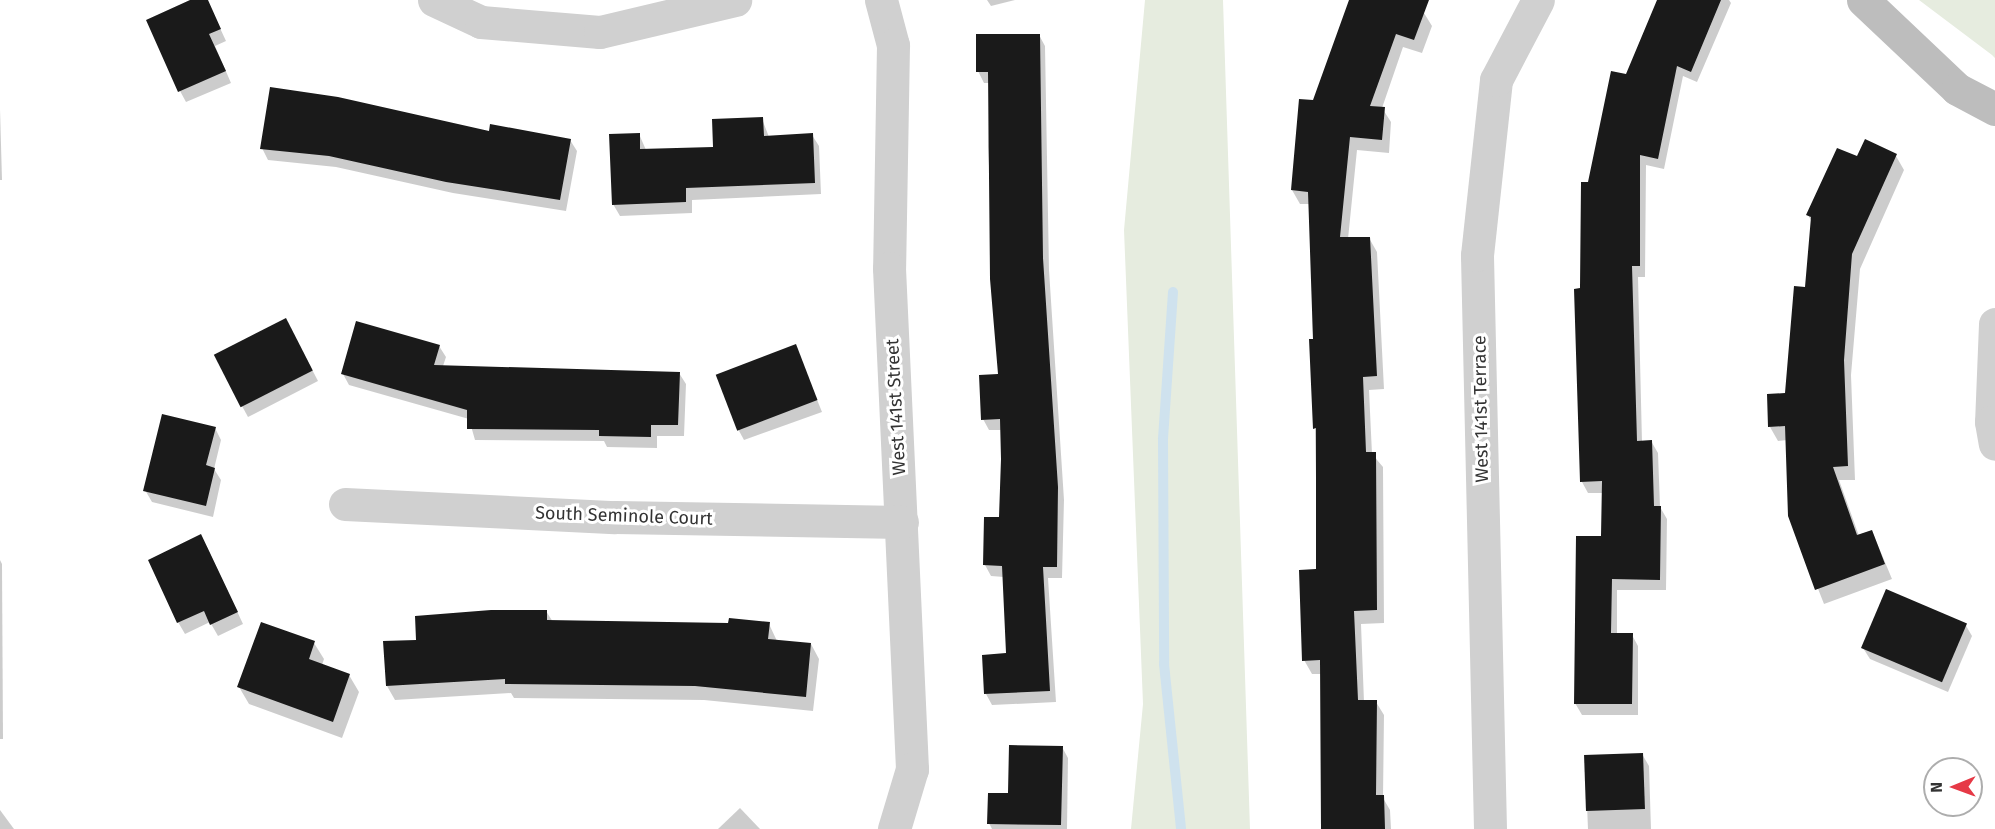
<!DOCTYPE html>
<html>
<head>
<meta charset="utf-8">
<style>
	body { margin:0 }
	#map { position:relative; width:1995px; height:829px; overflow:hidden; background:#fff; font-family:"Fira Sans",sans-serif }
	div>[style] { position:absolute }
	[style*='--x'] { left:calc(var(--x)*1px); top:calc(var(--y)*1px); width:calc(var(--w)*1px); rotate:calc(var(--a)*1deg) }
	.green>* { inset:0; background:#e6ecdf }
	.shadow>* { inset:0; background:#0003 }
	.stream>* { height:10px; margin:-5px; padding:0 5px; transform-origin:5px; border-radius:5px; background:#cfe2ee }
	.building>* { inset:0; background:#1a1a1a; transform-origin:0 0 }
	.street>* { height:33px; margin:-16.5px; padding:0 16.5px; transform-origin:16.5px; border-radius:16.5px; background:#d0d0d0 }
	.secondary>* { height:33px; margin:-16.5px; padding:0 16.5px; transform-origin:16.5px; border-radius:16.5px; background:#bdbdbd }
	span { translate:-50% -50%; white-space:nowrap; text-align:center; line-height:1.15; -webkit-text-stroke:6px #fff; paint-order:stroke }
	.street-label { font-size:18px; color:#333 }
	.north { position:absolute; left:1923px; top:757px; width:60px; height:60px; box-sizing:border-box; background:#fff; border:2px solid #adadad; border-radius:50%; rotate:269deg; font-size:16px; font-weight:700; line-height:24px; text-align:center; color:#333 }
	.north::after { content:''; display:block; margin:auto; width:21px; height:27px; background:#e63946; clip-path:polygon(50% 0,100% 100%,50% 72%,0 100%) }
</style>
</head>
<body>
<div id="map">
	<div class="green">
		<div style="clip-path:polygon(1145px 0,1223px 0,1250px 829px,1131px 829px,1143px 704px,1124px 230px)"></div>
		<div style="clip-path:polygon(1919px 0,1995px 0,1995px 58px,1992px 55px)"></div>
	</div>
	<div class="shadow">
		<div style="clip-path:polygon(194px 0,207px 0,226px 41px,215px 46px,231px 83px,186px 102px,180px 91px)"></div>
		<div style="clip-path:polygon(987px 0,1015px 0,991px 6px)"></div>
		<div style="clip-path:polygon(1350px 0,1390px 0,1424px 13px,1432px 26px,1422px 53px,1403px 47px,1382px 108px,1391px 122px,1389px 153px,1357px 150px,1348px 239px,1369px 238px,1377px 252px,1384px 389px,1369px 390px,1372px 454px,1383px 467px,1384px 623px,1361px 624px,1364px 702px,1376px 702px,1384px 715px,1383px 798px,1390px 810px,1391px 829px,1323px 829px,1321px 674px,1312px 674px,1304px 660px,1318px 570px,1310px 204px,1300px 204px,1292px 190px,1314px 102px)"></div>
		<div style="clip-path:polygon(1659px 0,1729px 0,1731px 3px,1697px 82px,1683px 76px,1664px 169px,1646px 165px,1645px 277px,1638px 277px,1642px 442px,1651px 441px,1658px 453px,1660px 507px,1667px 519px,1666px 590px,1617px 590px,1617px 635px,1632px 635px,1638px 646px,1638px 715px,1582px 715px,1575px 703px,1603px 538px,1604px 493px,1588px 493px,1582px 482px,1582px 290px,1589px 184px)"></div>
		<div style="clip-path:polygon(1039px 35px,1045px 46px,1049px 270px,1064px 500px,1062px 578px,1048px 578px,1056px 702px,992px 705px,986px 694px,1008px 655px,1004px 577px,991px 576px,985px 565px,1001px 519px,1001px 430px,989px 430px,983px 419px,1000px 375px,988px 147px,989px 83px,984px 83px,978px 71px)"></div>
		<div style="clip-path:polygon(0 109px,2px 180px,0 180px)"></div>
		<div style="clip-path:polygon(762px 119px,769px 137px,812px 135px,819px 146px,821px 194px,692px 200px,692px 213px,620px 216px,613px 204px,639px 134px,646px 150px,714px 148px)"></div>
		<div style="clip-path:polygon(490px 133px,570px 140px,577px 151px,566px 211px,453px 193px,336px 167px,268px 160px,262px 148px)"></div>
		<div style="clip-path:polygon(1896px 156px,1904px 170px,1860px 269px,1851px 375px,1855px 480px,1839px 480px,1859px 536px,1872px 531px,1892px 579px,1824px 604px,1789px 515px,1787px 440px,1778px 441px,1770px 427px,1787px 394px,1806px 289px,1812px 222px,1808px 215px,1858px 158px)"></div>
		<div style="clip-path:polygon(292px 331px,318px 381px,248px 417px,242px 406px)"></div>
		<div style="clip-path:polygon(795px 345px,822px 412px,744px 440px,738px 429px)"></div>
		<div style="clip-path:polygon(439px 346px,446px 357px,443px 366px,679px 373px,686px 384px,684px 436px,657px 436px,657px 448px,607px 447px,604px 441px,475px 440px,469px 419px,349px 385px,343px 374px)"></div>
		<div style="clip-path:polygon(215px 428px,221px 440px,214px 469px,221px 480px,213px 517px,152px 502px,145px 490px)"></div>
		<div style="clip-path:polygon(207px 547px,243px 624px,218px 636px,210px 622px,185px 634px,178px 622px)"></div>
		<div style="clip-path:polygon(0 560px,2px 564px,3px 739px,0 739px)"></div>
		<div style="clip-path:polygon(546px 611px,553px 622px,769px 624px,777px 641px,811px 644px,819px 659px,813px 711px,704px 700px,514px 698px,511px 693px,395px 700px,387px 686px,417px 641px)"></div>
		<div style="clip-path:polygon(262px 623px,314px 643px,324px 659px,322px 665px,349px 675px,359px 692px,342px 738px,249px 704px,239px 687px)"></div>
		<div style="clip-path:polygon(1965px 624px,1972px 636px,1948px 692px,1870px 659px,1863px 648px)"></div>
		<div style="clip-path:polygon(1062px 747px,1068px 758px,1067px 829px,992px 829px,989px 823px,1009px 795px)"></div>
		<div style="clip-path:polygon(1642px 754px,1649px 766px,1651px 829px,1588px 829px,1585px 757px)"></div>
		<div style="clip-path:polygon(740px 808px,760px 829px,718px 829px)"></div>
		<div style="clip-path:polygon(0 810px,14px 829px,0 829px)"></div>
	</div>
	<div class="stream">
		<div style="--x:1173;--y:292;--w:148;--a:93.9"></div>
		<div style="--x:1163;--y:440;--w:224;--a:89.7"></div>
		<div style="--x:1164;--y:664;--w:166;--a:84.1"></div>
	</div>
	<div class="building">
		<div style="clip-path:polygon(190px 0,208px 0,221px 29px,209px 34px,226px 71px,178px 92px,146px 20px)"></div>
		<div style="clip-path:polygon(1349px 0,1429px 0,1414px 40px,1396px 34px,1370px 106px,1385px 107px,1382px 140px,1350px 137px,1340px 237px,1370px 237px,1377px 376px,1363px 377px,1366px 452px,1376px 452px,1377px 610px,1354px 611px,1358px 700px,1377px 700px,1376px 795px,1384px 795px,1385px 829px,1321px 829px,1320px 660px,1302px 661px,1299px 570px,1316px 569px,1316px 428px,1313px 429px,1309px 339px,1313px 339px,1308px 192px,1291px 190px,1299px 99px,1313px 100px)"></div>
		<div style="clip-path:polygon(1657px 0,1721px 0,1691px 72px,1677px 66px,1658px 159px,1640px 155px,1640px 266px,1632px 266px,1637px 441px,1652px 440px,1654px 506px,1661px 506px,1660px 580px,1612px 579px,1611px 633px,1633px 633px,1632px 704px,1574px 704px,1576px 536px,1601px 536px,1602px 481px,1580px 482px,1574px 289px,1580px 288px,1581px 182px,1588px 182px,1611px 71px,1626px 74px)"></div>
		<div style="clip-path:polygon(976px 34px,1040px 34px,1043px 258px,1058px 487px,1057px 567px,1043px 567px,1050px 691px,984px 694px,982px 655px,1006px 653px,1002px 566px,983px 565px,984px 517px,999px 517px,1001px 459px,1000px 419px,981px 420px,979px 375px,998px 374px,990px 279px,988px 72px,976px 72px)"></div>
		<div style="clip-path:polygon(270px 87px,338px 97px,489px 131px,490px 124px,571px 139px,560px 200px,446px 182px,329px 156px,260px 149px)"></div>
		<div style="clip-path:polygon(763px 117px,764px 136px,813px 133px,815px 183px,686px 188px,686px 202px,612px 205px,609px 134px,640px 133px,640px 149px,713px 147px,712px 119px)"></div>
		<div style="clip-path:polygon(1865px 139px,1897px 154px,1852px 254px,1844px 360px,1848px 466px,1833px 467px,1857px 535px,1872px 530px,1885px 564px,1815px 590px,1788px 516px,1785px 426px,1768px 427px,1767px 394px,1785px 393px,1794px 286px,1805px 287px,1811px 217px,1806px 215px,1837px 148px,1857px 156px)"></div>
		<div style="left:286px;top:318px;width:59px;height:81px;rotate:63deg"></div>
		<div style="clip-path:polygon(356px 321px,440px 345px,434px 365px,680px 372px,678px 425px,651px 425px,651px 437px,599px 436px,599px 430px,467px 429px,467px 410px,341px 374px)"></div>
		<div style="left:796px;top:344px;width:60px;height:86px;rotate:69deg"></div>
		<div style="clip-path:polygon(162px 414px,216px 427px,206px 465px,215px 468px,206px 506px,143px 491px)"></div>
		<div style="clip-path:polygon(201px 534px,238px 612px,210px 625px,204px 611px,177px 623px,148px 560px)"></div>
		<div style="left:1886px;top:589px;width:88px;height:64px;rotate:23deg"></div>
		<div style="clip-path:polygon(491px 610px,547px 610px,547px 620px,728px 623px,729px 618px,770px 622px,768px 639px,811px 643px,806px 697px,695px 686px,505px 684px,505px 679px,386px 686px,383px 641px,416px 640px,415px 616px)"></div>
		<div style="clip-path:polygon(261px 622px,315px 641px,309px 659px,350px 674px,333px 722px,237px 687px)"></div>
		<div style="clip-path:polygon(1009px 745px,1063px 746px,1061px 825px,987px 824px,988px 793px,1008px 793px)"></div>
		<div style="left:1643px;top:753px;width:56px;height:59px;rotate:88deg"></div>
	</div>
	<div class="street">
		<div style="--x:434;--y:0;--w:52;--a:25.1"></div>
		<div style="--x:481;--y:22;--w:119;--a:4.8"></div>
		<div style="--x:600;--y:32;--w:139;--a:-13.3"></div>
		<div style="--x:881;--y:0;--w:47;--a:75.1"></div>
		<div style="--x:893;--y:45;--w:223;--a:91"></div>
		<div style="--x:889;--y:268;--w:502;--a:87.37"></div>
		<div style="--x:912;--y:769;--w:63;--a:106.7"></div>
		<div style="--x:1995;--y:324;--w:98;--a:92.3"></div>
		<div style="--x:1991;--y:422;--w:22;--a:80"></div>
		<div style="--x:345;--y:504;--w:270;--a:2.8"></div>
		<div style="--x:615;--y:517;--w:287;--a:1"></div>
		<div style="--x:1490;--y:829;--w:574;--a:-91.3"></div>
		<div style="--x:1477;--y:255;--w:176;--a:-83.8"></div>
		<div style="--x:1496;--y:80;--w:90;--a:-62.3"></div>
	</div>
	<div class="secondary">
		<div style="--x:1863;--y:0;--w:129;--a:43.4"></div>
		<div style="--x:1957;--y:89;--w:43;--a:27.8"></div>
	</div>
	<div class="street-label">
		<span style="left:896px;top:407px;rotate:-93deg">West 141st Street</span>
		<span style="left:1481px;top:409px;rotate:-91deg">West 141st Terrace</span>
		<span style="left:624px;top:516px;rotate:2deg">South Seminole Court</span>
	</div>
	<div class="north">N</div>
</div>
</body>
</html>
